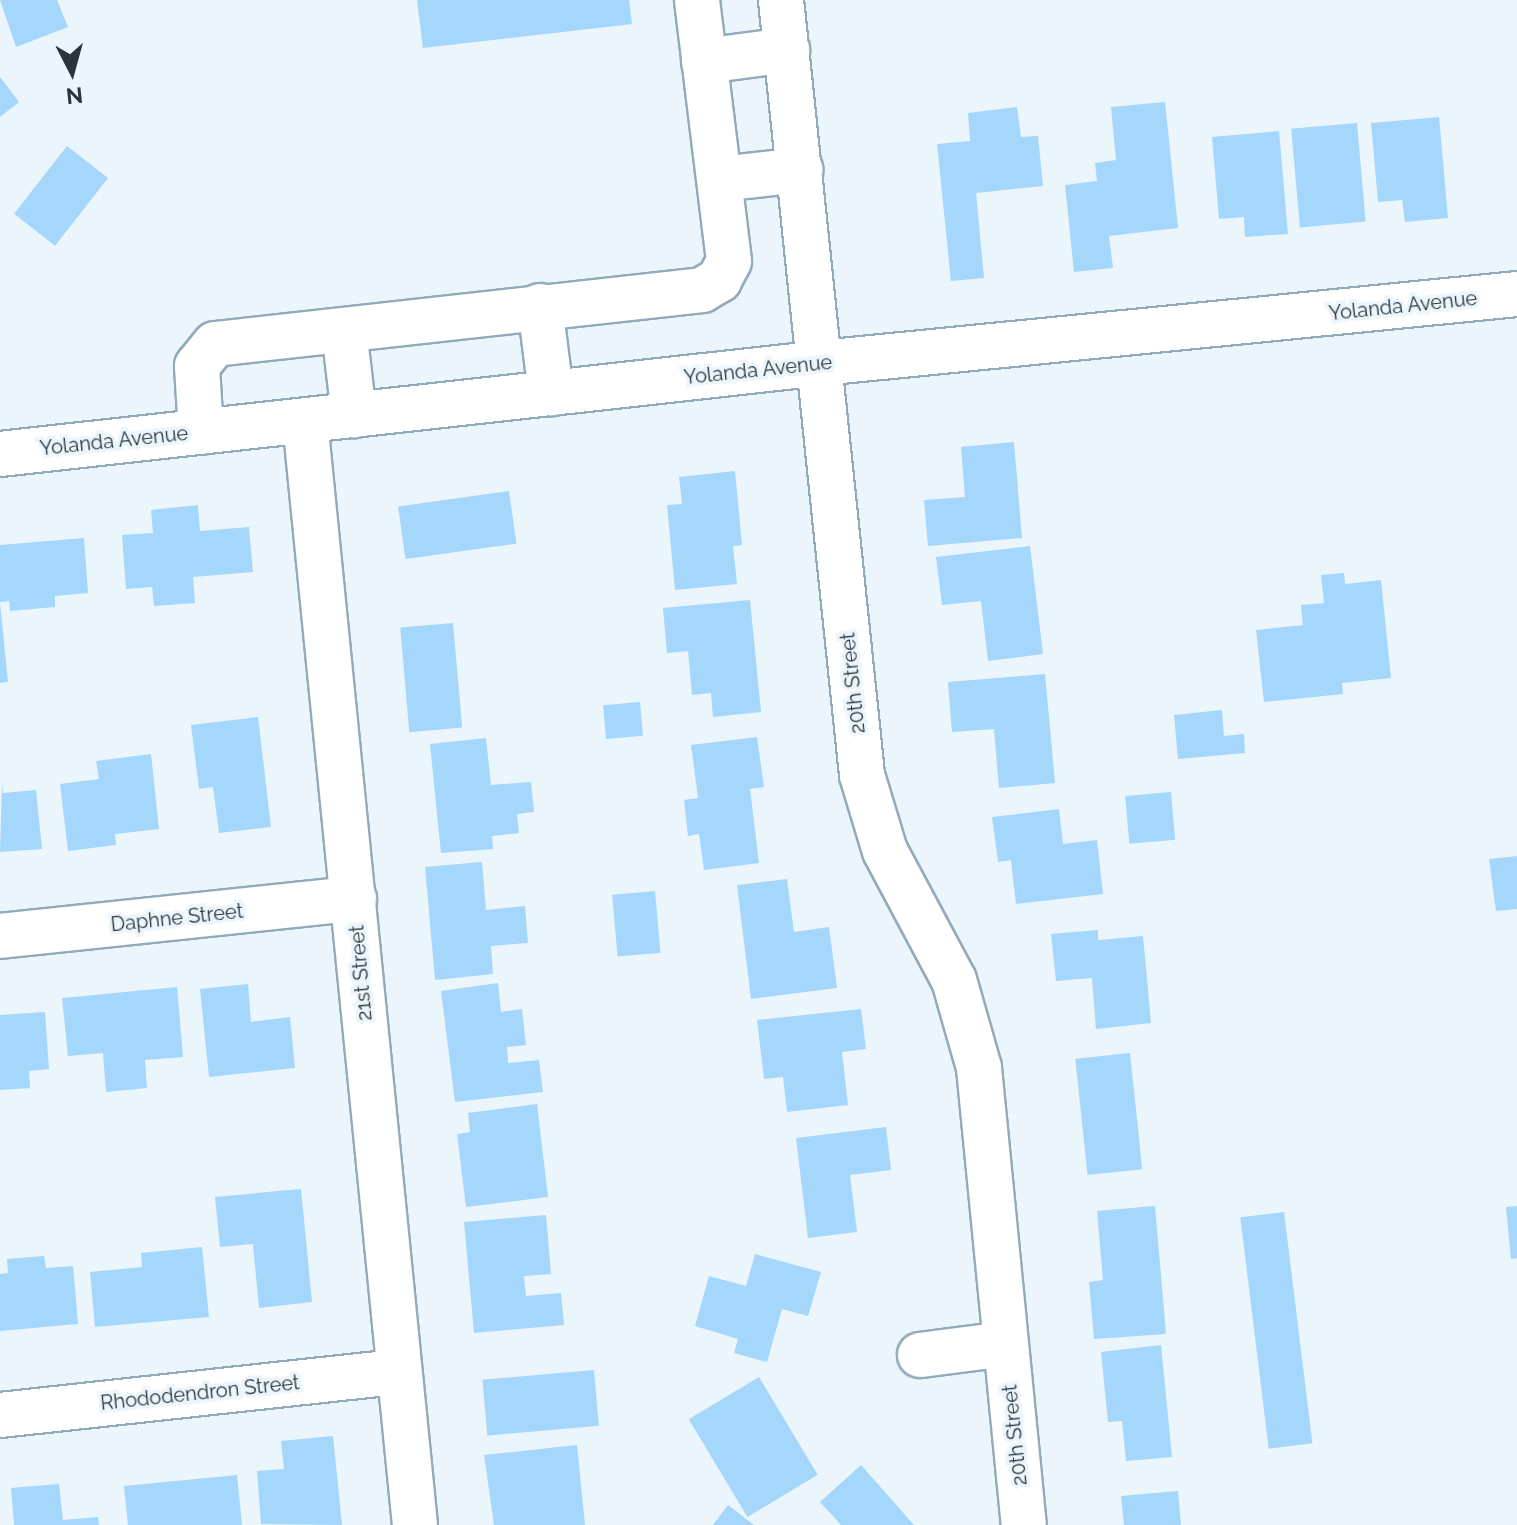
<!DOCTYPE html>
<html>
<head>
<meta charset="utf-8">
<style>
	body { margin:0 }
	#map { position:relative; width:1517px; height:1525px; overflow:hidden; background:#ebf5fc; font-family:Raleway,sans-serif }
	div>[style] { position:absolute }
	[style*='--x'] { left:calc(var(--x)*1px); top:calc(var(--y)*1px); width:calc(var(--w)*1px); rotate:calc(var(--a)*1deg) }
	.building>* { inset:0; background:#a5d6fb; transform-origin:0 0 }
	.roads { filter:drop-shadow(2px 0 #93aabb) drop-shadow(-2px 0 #93aabb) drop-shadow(0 2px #93aabb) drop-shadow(0 -2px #93aabb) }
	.minor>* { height:44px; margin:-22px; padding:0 22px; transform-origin:22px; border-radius:22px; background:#fff }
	span { translate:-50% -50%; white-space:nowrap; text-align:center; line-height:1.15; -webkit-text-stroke:7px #ebf5fc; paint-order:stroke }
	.street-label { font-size:20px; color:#2b343b }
	.north { position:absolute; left:32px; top:32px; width:80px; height:80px; -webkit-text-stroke:6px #ebf5fc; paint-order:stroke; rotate:174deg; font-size:22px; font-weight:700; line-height:32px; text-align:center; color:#2b343b }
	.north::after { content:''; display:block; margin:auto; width:28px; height:36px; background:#2b343b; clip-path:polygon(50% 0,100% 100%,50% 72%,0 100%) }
</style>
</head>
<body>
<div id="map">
	<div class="building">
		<div style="clip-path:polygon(0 0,57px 0,68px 27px,16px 47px)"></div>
		<div style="clip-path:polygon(417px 0,629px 0,632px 24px,423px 48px)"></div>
		<div style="clip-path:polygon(0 77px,19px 102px,0 117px)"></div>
		<div style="clip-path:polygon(1165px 102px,1178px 228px,1109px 236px,1113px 268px,1074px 272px,1065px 185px,1097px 181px,1095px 163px,1116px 160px,1111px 107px)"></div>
		<div style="clip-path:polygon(1017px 107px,1021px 137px,1038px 136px,1043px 186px,976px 193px,984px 278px,951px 281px,937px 144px,970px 141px,968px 113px)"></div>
		<div style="clip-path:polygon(1439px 117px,1448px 218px,1405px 222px,1402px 200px,1378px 202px,1371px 123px)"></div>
		<div style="left:1357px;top:123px;width:99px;height:66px;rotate:85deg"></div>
		<div style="clip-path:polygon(1279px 131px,1288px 234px,1245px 237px,1244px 217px,1219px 219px,1212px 137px)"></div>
		<div style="left:67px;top:146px;width:52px;height:86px;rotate:38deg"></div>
		<div style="clip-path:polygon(1014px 442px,1022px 538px,928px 546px,924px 500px,965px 497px,961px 447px)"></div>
		<div style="clip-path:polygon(735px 471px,742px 545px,733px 546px,737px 584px,675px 590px,667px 505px,682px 504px,679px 477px)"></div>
		<div style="left:509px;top:491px;width:53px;height:112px;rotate:82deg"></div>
		<div style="clip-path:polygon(198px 505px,200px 531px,249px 527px,253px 572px,193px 577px,195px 603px,154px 606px,152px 587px,126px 589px,122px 535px,153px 533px,151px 510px)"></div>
		<div style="clip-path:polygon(84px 538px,88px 593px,55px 596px,55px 607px,10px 611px,9px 601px,0 602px,0 545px)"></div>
		<div style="clip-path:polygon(1030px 546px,1043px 654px,988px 661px,981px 601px,942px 605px,936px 557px)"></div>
		<div style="clip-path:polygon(1344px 573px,1345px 584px,1381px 580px,1391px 678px,1342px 683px,1343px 694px,1264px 702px,1256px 630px,1303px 625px,1301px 605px,1324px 603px,1321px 575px)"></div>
		<div style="clip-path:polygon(750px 600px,761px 712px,713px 717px,711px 693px,692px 695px,688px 651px,667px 653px,663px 608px)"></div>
		<div style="clip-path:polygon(0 602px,8px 682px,0 683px)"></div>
		<div style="left:453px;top:623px;width:105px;height:53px;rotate:85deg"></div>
		<div style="clip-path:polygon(1045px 674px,1055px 783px,999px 788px,994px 729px,952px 732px,948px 682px)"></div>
		<div style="left:640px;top:702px;width:34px;height:37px;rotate:85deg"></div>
		<div style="clip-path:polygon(1222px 710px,1224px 736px,1244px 734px,1245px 753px,1178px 759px,1174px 715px)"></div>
		<div style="clip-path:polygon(258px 717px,271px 827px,219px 833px,213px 787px,199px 789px,191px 725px)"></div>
		<div style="clip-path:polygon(757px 737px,764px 787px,750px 789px,759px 863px,704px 870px,699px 834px,688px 836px,684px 800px,698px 798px,691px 745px)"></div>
		<div style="clip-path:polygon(486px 738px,491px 785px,531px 782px,534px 812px,517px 814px,519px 833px,492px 836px,493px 849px,441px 853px,430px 744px)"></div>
		<div style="clip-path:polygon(151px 754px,159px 829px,115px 834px,116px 845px,68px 851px,60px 784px,99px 779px,96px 761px)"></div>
		<div style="clip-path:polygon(2px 783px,3px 793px,36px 790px,42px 849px,0 852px)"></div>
		<div style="left:1171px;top:792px;width:48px;height:46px;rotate:85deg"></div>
		<div style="clip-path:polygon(1059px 809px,1063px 844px,1097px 840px,1103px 894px,1016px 904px,1011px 860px,998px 862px,992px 817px)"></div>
		<div style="clip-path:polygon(1517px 856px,1517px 909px,1496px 911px,1489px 859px)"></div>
		<div style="clip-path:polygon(482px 862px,486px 910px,525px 906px,528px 943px,491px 946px,493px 974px,435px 980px,425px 867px)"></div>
		<div style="clip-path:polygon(787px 879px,794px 932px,829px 927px,837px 988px,751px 999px,737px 885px)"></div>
		<div style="left:655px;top:891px;width:62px;height:43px;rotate:85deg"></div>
		<div style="clip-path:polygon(1098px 930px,1098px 940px,1143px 936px,1151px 1023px,1096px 1029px,1092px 978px,1056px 981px,1051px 934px)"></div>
		<div style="clip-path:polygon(498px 983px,501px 1012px,522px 1009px,526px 1045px,507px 1047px,508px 1063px,539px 1060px,543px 1092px,455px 1102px,441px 991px)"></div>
		<div style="clip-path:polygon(248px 984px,251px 1022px,290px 1017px,295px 1068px,209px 1077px,200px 989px)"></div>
		<div style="clip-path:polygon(177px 987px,183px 1057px,145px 1060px,147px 1088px,106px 1092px,103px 1053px,68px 1056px,62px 998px)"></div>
		<div style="clip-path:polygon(861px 1009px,866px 1049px,842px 1052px,848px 1105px,787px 1112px,783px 1077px,764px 1079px,757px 1020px)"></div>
		<div style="clip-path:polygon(45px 1012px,49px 1069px,29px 1071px,30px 1088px,0 1090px,0 1015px)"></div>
		<div style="left:1130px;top:1053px;width:117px;height:55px;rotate:84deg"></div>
		<div style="clip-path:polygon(537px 1104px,548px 1197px,466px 1207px,457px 1134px,470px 1132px,468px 1113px)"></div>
		<div style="clip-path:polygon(886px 1127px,891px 1170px,850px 1175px,857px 1232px,808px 1238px,796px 1138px)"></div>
		<div style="clip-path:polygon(301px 1189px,312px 1302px,259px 1308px,253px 1244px,220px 1247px,215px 1197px)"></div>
		<div style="clip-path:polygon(1155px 1206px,1166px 1334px,1094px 1339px,1089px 1282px,1103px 1280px,1097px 1211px)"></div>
		<div style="clip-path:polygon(1517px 1206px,1517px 1258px,1511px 1259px,1506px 1207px)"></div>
		<div style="left:1284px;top:1212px;width:233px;height:44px;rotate:83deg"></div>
		<div style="clip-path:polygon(546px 1215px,551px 1274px,524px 1276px,526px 1296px,561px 1293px,564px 1325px,474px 1333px,464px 1222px)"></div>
		<div style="clip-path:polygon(202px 1247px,209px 1317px,95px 1327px,90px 1272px,142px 1267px,141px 1253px)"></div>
		<div style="clip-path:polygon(755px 1254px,821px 1272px,808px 1316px,782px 1309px,767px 1362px,734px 1353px,738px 1339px,695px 1326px,709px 1276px,746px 1286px)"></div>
		<div style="clip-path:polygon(44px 1256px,46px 1268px,73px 1266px,78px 1324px,0 1331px,0 1274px,8px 1273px,7px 1259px)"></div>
		<div style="clip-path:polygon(1161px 1345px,1172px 1457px,1126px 1461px,1122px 1421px,1108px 1422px,1101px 1352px)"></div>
		<div style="left:594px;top:1370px;width:56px;height:112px;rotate:85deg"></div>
		<div style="left:759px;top:1377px;width:114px;height:82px;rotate:59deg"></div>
		<div style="clip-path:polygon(333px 1436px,342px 1525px,261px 1524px,257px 1471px,284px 1469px,281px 1441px)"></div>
		<div style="clip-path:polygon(577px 1445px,585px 1525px,494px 1525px,484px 1455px)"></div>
		<div style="clip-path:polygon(861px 1465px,914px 1525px,841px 1525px,820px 1502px)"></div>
		<div style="clip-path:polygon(237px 1475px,242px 1525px,128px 1525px,124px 1486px)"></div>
		<div style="clip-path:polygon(59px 1484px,63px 1520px,98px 1517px,99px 1525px,14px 1525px,11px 1488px)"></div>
		<div style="clip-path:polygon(1178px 1491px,1181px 1525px,1124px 1525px,1121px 1496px)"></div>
		<div style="clip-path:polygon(728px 1505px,754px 1525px,713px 1525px)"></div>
	</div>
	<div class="roads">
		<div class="minor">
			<div style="--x:781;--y:0;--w:779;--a:84.03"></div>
			<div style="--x:862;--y:775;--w:79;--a:73.2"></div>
			<div style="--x:885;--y:851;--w:146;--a:61.9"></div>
			<div style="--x:954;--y:980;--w:91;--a:74.1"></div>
			<div style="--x:979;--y:1068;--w:459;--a:84.4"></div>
			<div style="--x:704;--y:61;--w:84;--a:-7.5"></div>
			<div style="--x:720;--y:179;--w:81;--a:-6.4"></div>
			<div style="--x:540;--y:306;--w:88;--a:82.8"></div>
			<div style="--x:344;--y:330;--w:86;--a:83.3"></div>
			<div style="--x:305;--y:421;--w:1109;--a:84.31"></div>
			<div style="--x:201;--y:432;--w:66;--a:-93.5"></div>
			<div style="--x:197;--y:366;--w:28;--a:-51"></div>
			<div style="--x:215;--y:344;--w:490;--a:-6.3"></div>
			<div style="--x:702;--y:290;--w:20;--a:-30"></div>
			<div style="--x:719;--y:280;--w:21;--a:-62"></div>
			<div style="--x:729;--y:261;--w:263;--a:-97"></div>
			<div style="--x:0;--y:454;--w:826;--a:-6.32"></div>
			<div style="--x:821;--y:363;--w:699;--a:-5.66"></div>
			<div style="--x:0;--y:936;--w:356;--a:-6"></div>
			<div style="--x:920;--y:1355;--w:86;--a:-7.4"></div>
			<div style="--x:0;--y:1415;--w:401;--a:-6.2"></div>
		</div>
	</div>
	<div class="street-label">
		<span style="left:1403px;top:306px;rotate:-6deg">Yolanda Avenue</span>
		<span style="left:758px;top:370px;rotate:-6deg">Yolanda Avenue</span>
		<span style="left:114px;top:441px;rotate:-6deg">Yolanda Avenue</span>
		<span style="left:853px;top:683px;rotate:-96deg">20th Street</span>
		<span style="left:177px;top:918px;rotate:-6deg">Daphne Street</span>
		<span style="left:361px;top:973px;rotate:-95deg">21st Street</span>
		<span style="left:200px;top:1393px;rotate:-6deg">Rhododendron Street</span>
		<span style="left:1015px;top:1435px;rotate:-96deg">20th Street</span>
	</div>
	<div class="north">N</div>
</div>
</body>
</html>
